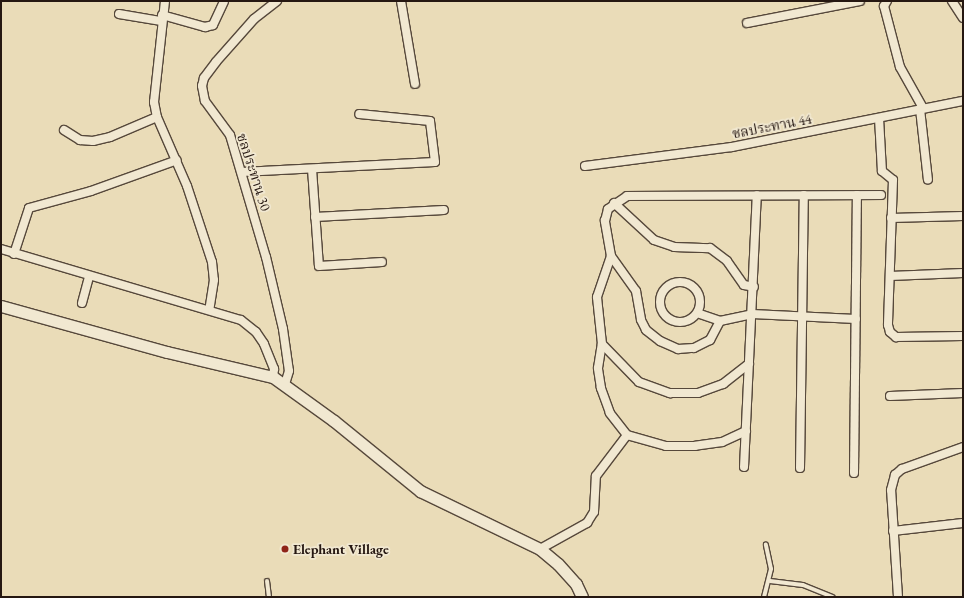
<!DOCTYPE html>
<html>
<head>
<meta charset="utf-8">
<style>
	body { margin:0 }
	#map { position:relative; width:964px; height:598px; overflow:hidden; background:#eadcb8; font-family:"EB Garamond","Noto Serif Thai",serif }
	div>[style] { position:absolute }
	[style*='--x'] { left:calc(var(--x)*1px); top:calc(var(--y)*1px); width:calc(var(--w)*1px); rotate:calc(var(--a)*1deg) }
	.roads { filter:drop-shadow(1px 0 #56483b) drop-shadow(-1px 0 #56483b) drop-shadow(0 1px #56483b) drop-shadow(0 -1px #56483b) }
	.lane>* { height:4px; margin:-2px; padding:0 2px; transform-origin:2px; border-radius:2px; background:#f1e8d1 }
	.street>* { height:8px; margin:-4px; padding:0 4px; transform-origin:4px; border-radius:4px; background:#f1e8d1 }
	.street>.ring { margin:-4px; padding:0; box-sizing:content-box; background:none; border:8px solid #f1e8d1; border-radius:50% }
	.secondary>* { height:11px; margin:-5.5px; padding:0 5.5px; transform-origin:5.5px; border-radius:5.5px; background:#f1e8d1 }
	.dots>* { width:11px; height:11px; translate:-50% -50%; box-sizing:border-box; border:2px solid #f1e8d1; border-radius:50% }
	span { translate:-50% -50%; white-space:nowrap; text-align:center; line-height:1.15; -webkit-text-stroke:3.5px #f1e8d1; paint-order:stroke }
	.street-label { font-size:14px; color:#251711 }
	.poi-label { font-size:14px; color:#251711; font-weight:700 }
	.left { translate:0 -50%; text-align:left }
	.frame { position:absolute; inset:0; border:2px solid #251711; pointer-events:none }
</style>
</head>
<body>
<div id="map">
	<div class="roads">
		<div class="lane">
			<div style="--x:267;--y:581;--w:16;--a:83"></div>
			<div style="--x:770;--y:581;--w:33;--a:7"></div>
			<div style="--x:803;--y:585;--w:32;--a:22"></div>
			<div style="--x:764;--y:597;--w:29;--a:-76"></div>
			<div style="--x:771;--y:569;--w:25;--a:-102"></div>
		</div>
		<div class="street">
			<div style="--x:165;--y:1;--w:102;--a:96.2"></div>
			<div style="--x:154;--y:102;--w:15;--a:79"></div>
			<div style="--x:157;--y:117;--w:75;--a:66.5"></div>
			<div style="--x:187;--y:186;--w:80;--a:71.8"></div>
			<div style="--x:212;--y:262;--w:18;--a:84"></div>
			<div style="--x:214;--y:280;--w:30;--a:99"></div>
			<div style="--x:277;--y:1;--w:29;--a:142"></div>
			<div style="--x:254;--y:19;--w:57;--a:131.5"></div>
			<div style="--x:216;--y:62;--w:20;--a:127"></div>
			<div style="--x:204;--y:78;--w:8;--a:104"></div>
			<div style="--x:202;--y:86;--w:15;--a:79"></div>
			<div style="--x:205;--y:101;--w:42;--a:53.7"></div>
			<div style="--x:230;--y:135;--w:127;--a:73.6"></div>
			<div style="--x:266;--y:257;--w:74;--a:76.7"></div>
			<div style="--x:283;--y:329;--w:42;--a:81.9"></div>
			<div style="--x:289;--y:371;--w:14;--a:107"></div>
			<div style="--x:401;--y:1;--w:84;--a:80.4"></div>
			<div style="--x:887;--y:1;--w:6;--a:121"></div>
			<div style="--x:884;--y:6;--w:63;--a:75.3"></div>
			<div style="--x:900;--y:67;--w:47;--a:60.7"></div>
			<div style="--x:952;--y:1;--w:20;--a:57"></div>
			<div style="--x:119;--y:14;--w:43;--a:9.5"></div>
			<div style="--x:162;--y:15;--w:45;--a:15.6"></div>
			<div style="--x:205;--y:27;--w:8;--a:-14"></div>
			<div style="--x:213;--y:25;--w:26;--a:-65"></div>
			<div style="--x:747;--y:23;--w:115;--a:-11"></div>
			<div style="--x:920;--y:109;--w:71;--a:83.6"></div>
			<div style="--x:879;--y:118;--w:53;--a:86.8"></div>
			<div style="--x:882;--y:171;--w:14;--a:39"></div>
			<div style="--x:893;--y:180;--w:145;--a:92"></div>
			<div style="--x:888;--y:325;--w:7;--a:74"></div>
			<div style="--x:890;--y:332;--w:8;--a:40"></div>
			<div style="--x:896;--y:337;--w:67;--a:-0.9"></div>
			<div style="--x:64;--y:130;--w:19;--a:32"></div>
			<div style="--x:80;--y:140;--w:13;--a:4"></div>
			<div style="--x:93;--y:141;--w:17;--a:-13"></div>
			<div style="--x:110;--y:137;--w:51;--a:-23.1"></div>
			<div style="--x:585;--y:166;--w:148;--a:-7.4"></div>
			<div style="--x:732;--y:147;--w:236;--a:-11.3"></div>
			<div style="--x:312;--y:169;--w:97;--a:85.9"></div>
			<div style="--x:319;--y:266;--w:63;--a:-3.6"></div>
			<div style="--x:242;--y:172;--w:193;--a:-3"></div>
			<div style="--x:435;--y:162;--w:41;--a:-97"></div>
			<div style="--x:430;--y:121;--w:71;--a:-174.4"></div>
			<div style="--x:614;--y:203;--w:54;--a:42.8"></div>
			<div style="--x:654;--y:240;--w:21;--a:19"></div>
			<div style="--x:674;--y:247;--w:36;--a:2"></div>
			<div style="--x:710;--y:248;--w:21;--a:37"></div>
			<div style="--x:727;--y:261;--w:29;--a:55"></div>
			<div style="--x:744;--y:285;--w:10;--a:11"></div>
			<div style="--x:315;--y:217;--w:129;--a:-3.1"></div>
			<div style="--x:891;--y:218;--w:72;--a:-1.6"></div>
			<div style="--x:1;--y:249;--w:250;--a:16.5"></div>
			<div style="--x:241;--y:320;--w:19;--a:39"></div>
			<div style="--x:256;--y:332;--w:14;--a:56"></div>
			<div style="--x:264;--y:344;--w:27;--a:68"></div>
			<div style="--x:274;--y:369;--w:8;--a:97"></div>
			<div style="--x:14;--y:254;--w:48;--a:-71.9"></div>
			<div style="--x:29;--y:208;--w:64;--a:-15.3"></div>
			<div style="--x:91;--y:191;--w:91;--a:-19.8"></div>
			<div style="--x:611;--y:256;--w:43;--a:54.5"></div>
			<div style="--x:636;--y:291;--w:29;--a:80"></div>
			<div style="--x:641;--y:320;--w:11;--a:63"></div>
			<div style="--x:646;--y:330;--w:18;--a:38"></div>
			<div style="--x:660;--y:341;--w:20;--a:24"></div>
			<div style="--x:678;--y:349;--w:16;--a:-4"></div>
			<div style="--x:694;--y:348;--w:18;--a:-27"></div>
			<div style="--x:710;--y:340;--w:21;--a:-62"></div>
			<div style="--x:890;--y:276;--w:73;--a:-2.4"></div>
			<div class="ring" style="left:660px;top:282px;width:32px;height:32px"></div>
			<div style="--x:82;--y:303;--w:28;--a:-75"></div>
			<div style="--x:697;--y:313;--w:24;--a:19"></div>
			<div style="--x:720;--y:321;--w:33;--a:-12"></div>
			<div style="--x:752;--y:314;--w:104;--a:2.8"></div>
			<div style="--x:602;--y:344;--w:53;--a:45.8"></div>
			<div style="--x:639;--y:382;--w:33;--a:20"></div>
			<div style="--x:670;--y:393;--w:28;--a:0"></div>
			<div style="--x:698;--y:393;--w:27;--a:-20"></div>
			<div style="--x:723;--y:384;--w:33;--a:-38"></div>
			<div style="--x:890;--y:396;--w:73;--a:-2.4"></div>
			<div style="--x:746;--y:431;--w:26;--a:155"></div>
			<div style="--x:722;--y:442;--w:27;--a:172"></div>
			<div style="--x:695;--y:446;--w:29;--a:180"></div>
			<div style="--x:666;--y:446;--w:41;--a:-164.2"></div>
			<div style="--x:627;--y:435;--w:28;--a:-128"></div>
			<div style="--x:610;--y:413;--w:27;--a:-110"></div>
			<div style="--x:601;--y:388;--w:20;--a:-99"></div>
			<div style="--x:598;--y:368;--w:24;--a:-81"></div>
			<div style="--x:602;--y:344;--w:47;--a:-96.1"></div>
			<div style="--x:597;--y:297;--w:43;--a:-71.1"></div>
			<div style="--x:611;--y:256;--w:36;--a:-100"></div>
			<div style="--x:605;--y:221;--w:12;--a:-76"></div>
			<div style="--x:608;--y:209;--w:23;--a:-34"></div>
			<div style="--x:627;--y:196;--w:254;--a:-0.2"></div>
			<div style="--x:744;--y:467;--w:272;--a:-87.3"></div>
			<div style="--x:800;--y:468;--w:273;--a:-89.2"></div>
			<div style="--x:854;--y:473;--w:278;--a:-89.4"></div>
			<div style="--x:893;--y:531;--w:70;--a:-6.5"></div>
			<div style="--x:540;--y:549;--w:54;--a:-29"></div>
			<div style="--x:587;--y:523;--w:13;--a:-58"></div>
			<div style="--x:594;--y:512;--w:36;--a:-87"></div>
			<div style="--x:596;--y:476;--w:51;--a:-52.9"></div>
			<div style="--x:898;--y:597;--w:107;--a:-93.7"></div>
			<div style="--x:891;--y:490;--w:16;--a:-75"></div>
			<div style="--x:895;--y:475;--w:9;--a:-41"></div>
			<div style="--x:902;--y:469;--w:65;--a:-19.8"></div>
		</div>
		<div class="secondary">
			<div style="--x:1;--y:306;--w:172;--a:15.5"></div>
			<div style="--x:167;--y:352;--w:109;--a:13.3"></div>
			<div style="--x:273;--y:377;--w:75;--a:35.8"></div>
			<div style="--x:334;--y:421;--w:111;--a:39.1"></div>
			<div style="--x:420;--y:491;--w:133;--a:25.8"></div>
			<div style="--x:540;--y:549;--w:23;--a:40"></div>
			<div style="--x:558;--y:564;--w:27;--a:48"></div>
			<div style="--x:576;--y:584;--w:14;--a:65"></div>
		</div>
	</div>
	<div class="dots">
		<div style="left:285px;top:549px;background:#8f2418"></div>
	</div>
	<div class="street-label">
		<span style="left:772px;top:126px;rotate:-11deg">ชลประทาน 44</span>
		<span style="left:254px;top:172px;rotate:72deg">ชลประทาน 30</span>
	</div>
	<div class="poi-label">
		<span class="left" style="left:293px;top:549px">Elephant Village</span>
	</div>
	<div class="frame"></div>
</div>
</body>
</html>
